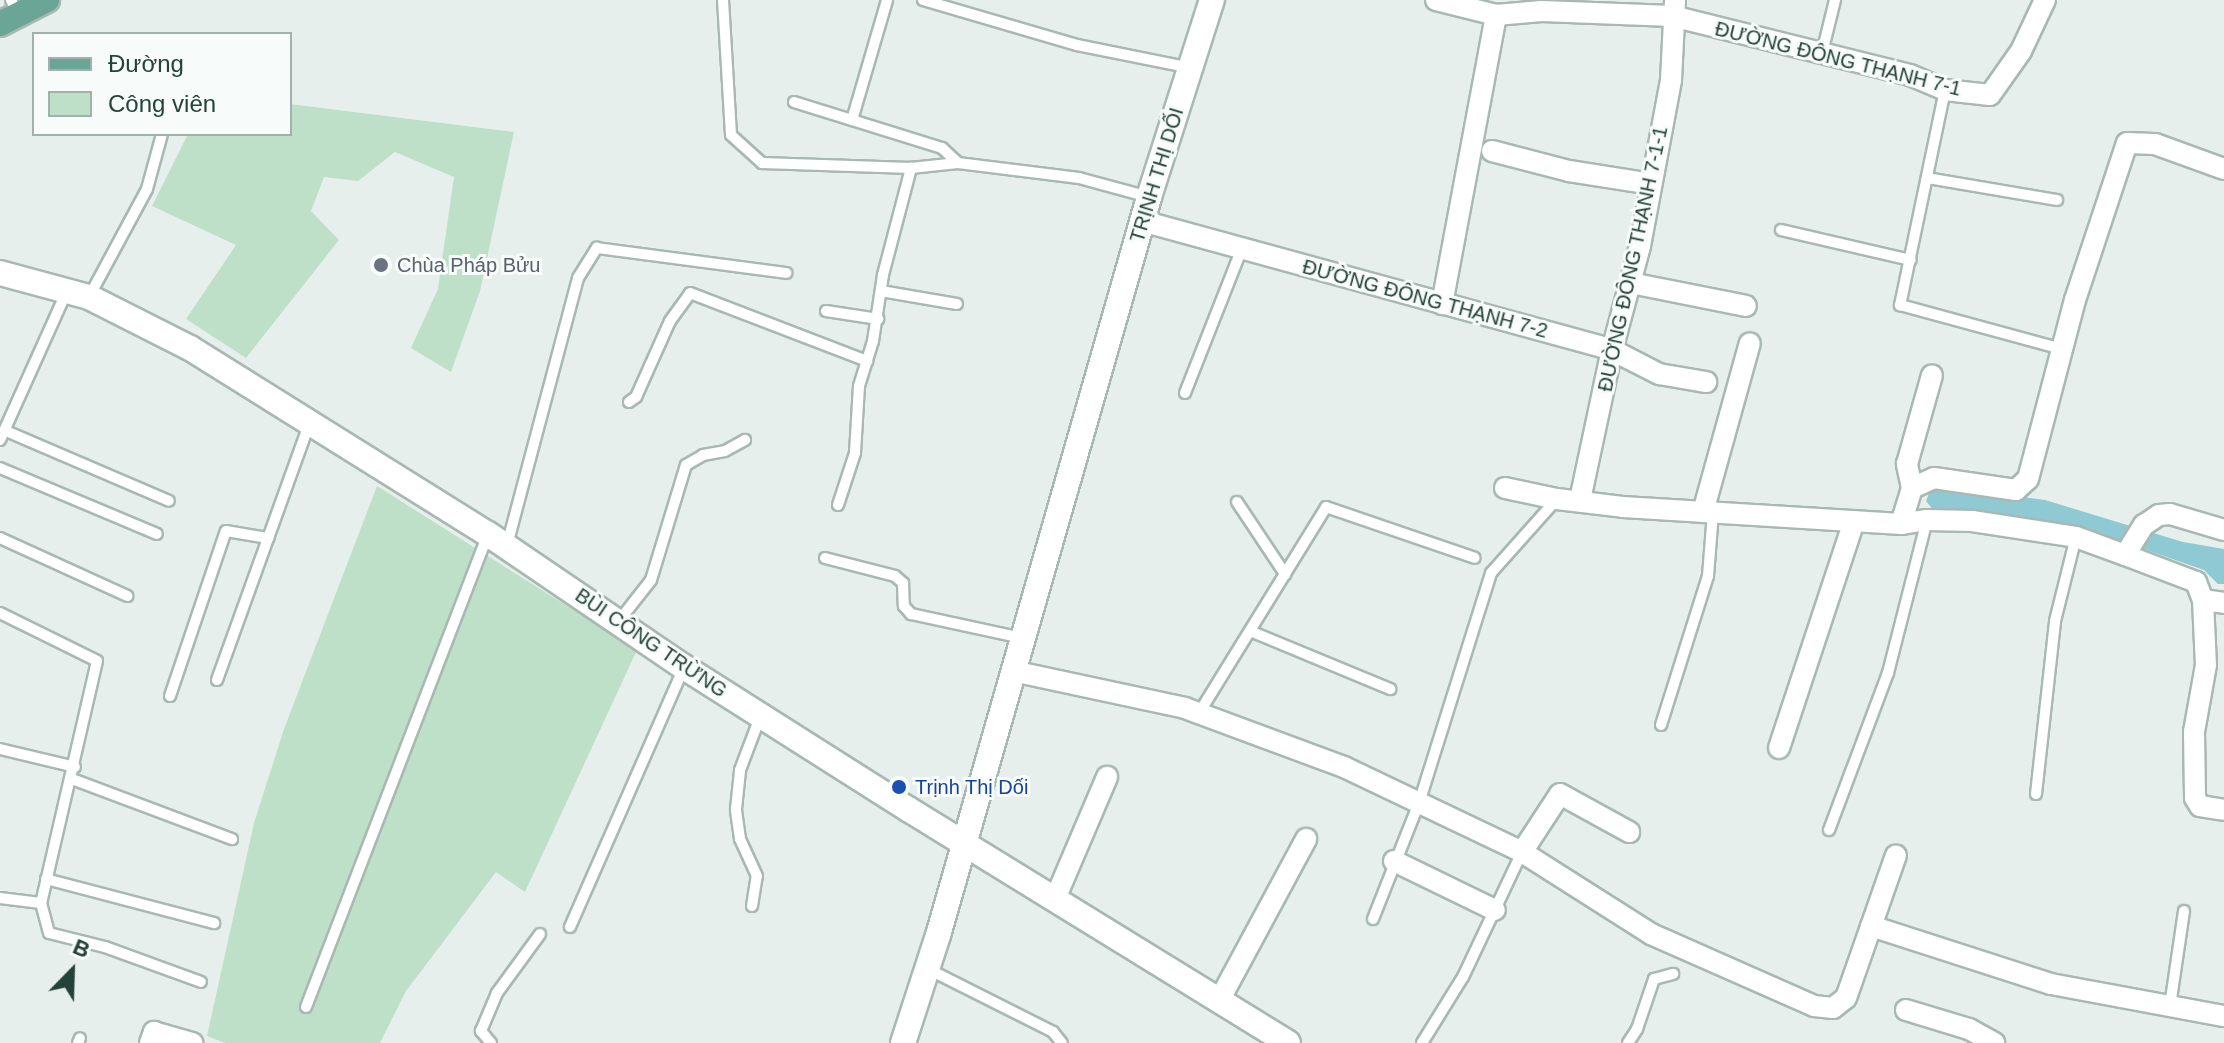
<!DOCTYPE html>
<html>
<head>
<meta charset="utf-8">
<style>
	body { margin:0 }
	#map { position:relative; width:2224px; height:1043px; overflow:hidden; background:#e6efeb; font-family:Arial,sans-serif }
	div>[style] { position:absolute }
	[style*='--x'] { left:calc(var(--x)*1px); top:calc(var(--y)*1px); width:calc(var(--w)*1px); rotate:calc(var(--a)*1deg) }
	.green>* { inset:0; background:#bfe0c8 }
	.water>* { inset:0; background:#8ec9d4 }
	.roads { filter:drop-shadow(2px 0 #a8b8b2) drop-shadow(-2px 0 #a8b8b2) drop-shadow(0 2px #a8b8b2) drop-shadow(0 -2px #a8b8b2) }
	.service>* { height:10px; margin:-5px; padding:0 5px; transform-origin:5px; border-radius:5px; background:#fff }
	.minor>* { height:20px; margin:-10px; padding:0 10px; transform-origin:10px; border-radius:10px; background:#fff }
	.tertiary>* { height:24px; margin:-12px; padding:0 12px; transform-origin:12px; border-radius:12px; background:#fff }
	.primary>* { height:24px; margin:-12px; padding:0 12px; transform-origin:12px; border-radius:12px; background:#6aa596 }
	.dots>* { width:22px; height:22px; translate:-50% -50%; box-sizing:border-box; border:4px solid #f7fbf9; border-radius:50% }
	span { translate:-50% -50%; white-space:nowrap; text-align:center; line-height:1.15; -webkit-text-stroke:6px #f7fbf9; paint-order:stroke }
	.street-label { font-size:20px; color:#24423a }
	.worship-label { font-size:20px; color:#5b616d }
	.left { translate:0 -50%; text-align:left }
	.transit-label { font-size:20px; color:#164399 }
	.legend { position:absolute; left:32px; top:32px; width:260px; height:104px; box-sizing:border-box; background:#f7fbf9; border:2px solid #a3b1ad; margin:0; padding:10px 14px; list-style:none; font-size:24px; color:#24423a }
	.legend li { display:flex; align-items:center; gap:16px; height:40px }
	.legend b { width:40px; border:2px solid #a3b1ad }
	.north { position:absolute; left:32px; top:931px; width:80px; height:80px; -webkit-text-stroke:6px #f7fbf9; paint-order:stroke; rotate:23deg; font-size:22px; font-weight:700; line-height:32px; text-align:center; color:#24423a }
	.north::after { content:''; display:block; margin:auto; width:28px; height:36px; background:#24423a; clip-path:polygon(50% 0,100% 100%,50% 72%,0 100%) }
</style>
</head>
<body>
<div id="map">
	<div class="green">
		<div style="clip-path:polygon(290px 104px,514px 132px,480px 291px,451px 372px,411px 348px,438px 289px,454px 177px,395px 152px,358px 181px,324px 177px,311px 211px,339px 240px,246px 358px,186px 319px,236px 245px,152px 206px,188px 134px,290px 134px)"></div>
		<div style="clip-path:polygon(377px 486px,637px 650px,525px 892px,496px 872px,406px 991px,380px 1043px,225px 1043px,207px 1036px,254px 823px,284px 729px)"></div>
	</div>
	<div class="water">
		<div style="clip-path:polygon(1946px 487px,2045px 500px,2183px 542px,2224px 549px,2224px 584px,2218px 584px,2204px 570px,2072px 524px,1934px 511px,1926px 501px,1930px 491px)"></div>
	</div>
	<div class="roads">
		<div class="service">
			<div style="--x:11;--y:0;--w:4;--a:63"></div>
			<div style="--x:723;--y:0;--w:135;--a:86.6"></div>
			<div style="--x:731;--y:135;--w:42;--a:42.1"></div>
			<div style="--x:762;--y:163;--w:149;--a:1.9"></div>
			<div style="--x:911;--y:168;--w:47;--a:-6.1"></div>
			<div style="--x:958;--y:163;--w:122;--a:7.1"></div>
			<div style="--x:1079;--y:178;--w:73;--a:15.2"></div>
			<div style="--x:923;--y:0;--w:160;--a:16.3"></div>
			<div style="--x:1077;--y:45;--w:116;--a:11.4"></div>
			<div style="--x:1822;--y:53;--w:55;--a:-76.2"></div>
			<div style="--x:1945;--y:90;--w:220;--a:101.8"></div>
			<div style="--x:1900;--y:305;--w:168;--a:15.2"></div>
			<div style="--x:794;--y:102;--w:155;--a:17.3"></div>
			<div style="--x:942;--y:148;--w:22;--a:43"></div>
			<div style="--x:852;--y:120;--w:125;--a:-73.7"></div>
			<div style="--x:1927;--y:178;--w:132;--a:9.6"></div>
			<div style="--x:1781;--y:230;--w:133;--a:13"></div>
			<div style="--x:881;--y:291;--w:77;--a:9.7"></div>
			<div style="--x:90;--y:295;--w:120;--a:-61.7"></div>
			<div style="--x:147;--y:189;--w:57;--a:-74.7"></div>
			<div style="--x:826;--y:311;--w:53;--a:8.7"></div>
			<div style="--x:1185;--y:393;--w:156;--a:-68.5"></div>
			<div style="--x:629;--y:402;--w:9;--a:-36"></div>
			<div style="--x:636;--y:397;--w:83;--a:-65.9"></div>
			<div style="--x:670;--y:321;--w:34;--a:-54"></div>
			<div style="--x:690;--y:293;--w:190;--a:21"></div>
			<div style="--x:6;--y:431;--w:177;--a:23.2"></div>
			<div style="--x:0;--y:440;--w:163;--a:-65.8"></div>
			<div style="--x:0;--y:468;--w:170;--a:22.8"></div>
			<div style="--x:1237;--y:502;--w:87;--a:56.3"></div>
			<div style="--x:838;--y:505;--w:55;--a:-71.9"></div>
			<div style="--x:855;--y:453;--w:67;--a:-86.6"></div>
			<div style="--x:859;--y:386;--w:47;--a:-72.7"></div>
			<div style="--x:873;--y:341;--w:67;--a:-81.4"></div>
			<div style="--x:883;--y:275;--w:111;--a:-75.3"></div>
			<div style="--x:0;--y:538;--w:140;--a:24.5"></div>
			<div style="--x:507;--y:545;--w:276;--a:-75.1"></div>
			<div style="--x:578;--y:278;--w:36;--a:-58"></div>
			<div style="--x:597;--y:248;--w:191;--a:7.5"></div>
			<div style="--x:825;--y:558;--w:72;--a:14.4"></div>
			<div style="--x:895;--y:576;--w:11;--a:41"></div>
			<div style="--x:903;--y:583;--w:23;--a:88"></div>
			<div style="--x:904;--y:606;--w:11;--a:49"></div>
			<div style="--x:911;--y:614;--w:114;--a:12.2"></div>
			<div style="--x:0;--y:613;--w:108;--a:26.3"></div>
			<div style="--x:97;--y:661;--w:248;--a:103"></div>
			<div style="--x:41;--y:903;--w:31;--a:75"></div>
			<div style="--x:49;--y:933;--w:58;--a:14"></div>
			<div style="--x:105;--y:947;--w:102;--a:20"></div>
			<div style="--x:618;--y:622;--w:53;--a:-51.8"></div>
			<div style="--x:651;--y:580;--w:120;--a:-73.1"></div>
			<div style="--x:686;--y:465;--w:20;--a:-30"></div>
			<div style="--x:703;--y:455;--w:22;--a:-10"></div>
			<div style="--x:725;--y:451;--w:23;--a:-29"></div>
			<div style="--x:1250;--y:631;--w:152;--a:22.5"></div>
			<div style="--x:217;--y:680;--w:272;--a:-70.2"></div>
			<div style="--x:170;--y:696;--w:174;--a:-71.3"></div>
			<div style="--x:226;--y:531;--w:43;--a:9.5"></div>
			<div style="--x:1199;--y:713;--w:242;--a:-58.3"></div>
			<div style="--x:1326;--y:507;--w:157;--a:18.9"></div>
			<div style="--x:1661;--y:725;--w:156;--a:-72.5"></div>
			<div style="--x:1708;--y:576;--w:64;--a:-85.5"></div>
			<div style="--x:0;--y:749;--w:77;--a:13.5"></div>
			<div style="--x:72;--y:779;--w:171;--a:20.6"></div>
			<div style="--x:2036;--y:794;--w:174;--a:-83.7"></div>
			<div style="--x:2055;--y:621;--w:87;--a:-76"></div>
			<div style="--x:1829;--y:830;--w:168;--a:-69.4"></div>
			<div style="--x:1888;--y:673;--w:158;--a:-75.7"></div>
			<div style="--x:46;--y:879;--w:174;--a:14.7"></div>
			<div style="--x:0;--y:898;--w:41;--a:7"></div>
			<div style="--x:752;--y:906;--w:30;--a:-81"></div>
			<div style="--x:757;--y:876;--w:41;--a:-114.7"></div>
			<div style="--x:740;--y:839;--w:30;--a:-98"></div>
			<div style="--x:736;--y:809;--w:39;--a:-84"></div>
			<div style="--x:740;--y:770;--w:57;--a:-69.3"></div>
			<div style="--x:1373;--y:919;--w:125;--a:-68.4"></div>
			<div style="--x:1419;--y:803;--w:241;--a:-72.6"></div>
			<div style="--x:1491;--y:573;--w:99;--a:-48.3"></div>
			<div style="--x:570;--y:927;--w:282;--a:-66.3"></div>
			<div style="--x:928;--y:969;--w:140;--a:26.7"></div>
			<div style="--x:1053;--y:1032;--w:14;--a:51"></div>
			<div style="--x:2170;--y:1006;--w:96;--a:-81.6"></div>
			<div style="--x:306;--y:1007;--w:507;--a:-68.95"></div>
			<div style="--x:78;--y:1043;--w:5;--a:-68"></div>
			<div style="--x:491;--y:1043;--w:16;--a:-130"></div>
			<div style="--x:481;--y:1031;--w:41;--a:-67.2"></div>
			<div style="--x:497;--y:993;--w:73;--a:-53.9"></div>
			<div style="--x:1422;--y:1043;--w:78;--a:-58.2"></div>
			<div style="--x:1463;--y:977;--w:138;--a:-64.7"></div>
			<div style="--x:1628;--y:1043;--w:17;--a:-57"></div>
			<div style="--x:1637;--y:1029;--w:53;--a:-71.2"></div>
			<div style="--x:1654;--y:979;--w:20;--a:-15"></div>
		</div>
		<div class="minor">
			<div style="--x:1436;--y:0;--w:62;--a:14"></div>
			<div style="--x:1496;--y:15;--w:46;--a:-5"></div>
			<div style="--x:1542;--y:11;--w:130;--a:2.2"></div>
			<div style="--x:1672;--y:16;--w:245;--a:13.9"></div>
			<div style="--x:1910;--y:75;--w:38;--a:23"></div>
			<div style="--x:1945;--y:90;--w:45;--a:6.3"></div>
			<div style="--x:1990;--y:95;--w:54;--a:-54.8"></div>
			<div style="--x:2021;--y:51;--w:56;--a:-64.8"></div>
			<div style="--x:1492;--y:151;--w:80;--a:14.6"></div>
			<div style="--x:1569;--y:171;--w:83;--a:9"></div>
			<div style="--x:1142;--y:221;--w:487;--a:15.3"></div>
			<div style="--x:1612;--y:350;--w:53;--a:27.1"></div>
			<div style="--x:1659;--y:374;--w:48;--a:9.7"></div>
			<div style="--x:1631;--y:283;--w:117;--a:11.3"></div>
			<div style="--x:1442;--y:304;--w:294;--a:-79.4"></div>
			<div style="--x:1505;--y:488;--w:53;--a:11.9"></div>
			<div style="--x:1557;--y:499;--w:66;--a:6.9"></div>
			<div style="--x:1623;--y:507;--w:279;--a:3.5"></div>
			<div style="--x:1901;--y:524;--w:26;--a:-9"></div>
			<div style="--x:1927;--y:520;--w:45;--a:1.3"></div>
			<div style="--x:1972;--y:521;--w:105;--a:8.7"></div>
			<div style="--x:2076;--y:537;--w:52;--a:20.2"></div>
			<div style="--x:2125;--y:555;--w:36;--a:-58"></div>
			<div style="--x:2144;--y:525;--w:18;--a:-34"></div>
			<div style="--x:2159;--y:515;--w:11;--a:-5"></div>
			<div style="--x:2170;--y:514;--w:56;--a:16.5"></div>
			<div style="--x:1912;--y:488;--w:25;--a:-102"></div>
			<div style="--x:1907;--y:464;--w:92;--a:-74.3"></div>
			<div style="--x:1580;--y:500;--w:153;--a:-78"></div>
			<div style="--x:1612;--y:350;--w:108;--a:-74.9"></div>
			<div style="--x:1640;--y:246;--w:169;--a:-79.4"></div>
			<div style="--x:1671;--y:80;--w:80;--a:-87.1"></div>
			<div style="--x:1703;--y:512;--w:175;--a:-74.5"></div>
			<div style="--x:1901;--y:524;--w:38;--a:-73"></div>
			<div style="--x:1912;--y:488;--w:24;--a:-24"></div>
			<div style="--x:1934;--y:478;--w:83;--a:8.3"></div>
			<div style="--x:2016;--y:490;--w:16;--a:-43"></div>
			<div style="--x:2028;--y:479;--w:185;--a:-75.3"></div>
			<div style="--x:2075;--y:300;--w:165;--a:-71.7"></div>
			<div style="--x:2127;--y:143;--w:28;--a:2"></div>
			<div style="--x:2155;--y:144;--w:73;--a:19.9"></div>
			<div style="--x:2125;--y:555;--w:76;--a:20.8"></div>
			<div style="--x:2196;--y:582;--w:19;--a:69"></div>
			<div style="--x:2203;--y:600;--w:65;--a:87.4"></div>
			<div style="--x:2206;--y:665;--w:68;--a:100.2"></div>
			<div style="--x:2194;--y:732;--w:66;--a:89.1"></div>
			<div style="--x:2195;--y:798;--w:9;--a:58"></div>
			<div style="--x:2200;--y:806;--w:24;--a:9"></div>
			<div style="--x:2203;--y:600;--w:21;--a:8"></div>
			<div style="--x:1013;--y:671;--w:176;--a:12.1"></div>
			<div style="--x:1185;--y:708;--w:170;--a:20.4"></div>
			<div style="--x:1344;--y:767;--w:197;--a:25.5"></div>
			<div style="--x:1522;--y:852;--w:153;--a:32.4"></div>
			<div style="--x:1651;--y:934;--w:178;--a:23.8"></div>
			<div style="--x:1814;--y:1006;--w:19;--a:6"></div>
			<div style="--x:1833;--y:1008;--w:16;--a:-38"></div>
			<div style="--x:1846;--y:998;--w:151;--a:-70.7"></div>
			<div style="--x:1779;--y:748;--w:239;--a:-71.7"></div>
			<div style="--x:1522;--y:852;--w:69;--a:-56.8"></div>
			<div style="--x:1560;--y:794;--w:79;--a:28.8"></div>
			<div style="--x:1394;--y:861;--w:112;--a:25.9"></div>
			<div style="--x:1055;--y:899;--w:133;--a:-66.9"></div>
			<div style="--x:1871;--y:926;--w:189;--a:17.9"></div>
			<div style="--x:2051;--y:984;--w:176;--a:10.5"></div>
			<div style="--x:1220;--y:999;--w:182;--a:-61.7"></div>
			<div style="--x:1906;--y:1010;--w:66;--a:16.8"></div>
			<div style="--x:1969;--y:1029;--w:29;--a:29"></div>
			<div style="--x:150;--y:1043;--w:12;--a:-70"></div>
			<div style="--x:154;--y:1032;--w:40;--a:16"></div>
		</div>
		<div class="tertiary">
			<div style="--x:0;--y:273;--w:92;--a:15.1"></div>
			<div style="--x:89;--y:297;--w:113;--a:26.8"></div>
			<div style="--x:190;--y:348;--w:351;--a:32"></div>
			<div style="--x:488;--y:534;--w:237;--a:34.2"></div>
			<div style="--x:684;--y:667;--w:265;--a:32.4"></div>
			<div style="--x:908;--y:809;--w:446;--a:31.6"></div>
			<div style="--x:903;--y:1043;--w:117;--a:-72"></div>
			<div style="--x:939;--y:932;--w:764;--a:-74.05"></div>
			<div style="--x:1149;--y:197;--w:207;--a:-72.3"></div>
		</div>
		<div class="primary">
			<div style="--x:0;--y:24;--w:53;--a:-27.1"></div>
		</div>
	</div>
	<div class="dots">
		<div style="left:381px;top:265px;background:#6b7280"></div>
		<div style="left:899px;top:787px;background:#1a4fb4"></div>
	</div>
	<div class="street-label">
		<span style="left:1838px;top:59px;rotate:14deg">ĐƯỜNG ĐÔNG THẠNH 7-1</span>
		<span style="left:1157px;top:175px;rotate:-73deg">TRỊNH THỊ DỐI</span>
		<span style="left:1633px;top:259px;rotate:-78deg">ĐƯỜNG ĐÔNG THẠNH 7-1-1</span>
		<span style="left:1425px;top:299px;rotate:15deg">ĐƯỜNG ĐÔNG THẠNH 7-2</span>
		<span style="left:651px;top:643px;rotate:34deg">BÙI CÔNG TRỪNG</span>
	</div>
	<div class="worship-label">
		<span class="left" style="left:397px;top:265px">Chùa Pháp Bửu</span>
	</div>
	<div class="transit-label">
		<span class="left" style="left:915px;top:787px">Trịnh Thị Dối</span>
	</div>
	<ul class="legend">
	<li><b style="height:10px;background:#6aa596"></b>Đường</li>
	<li><b style="height:22px;background:#bfe0c8"></b>Công viên</li>
	</ul>
	<div class="north">B</div>
</div>
</body>
</html>
